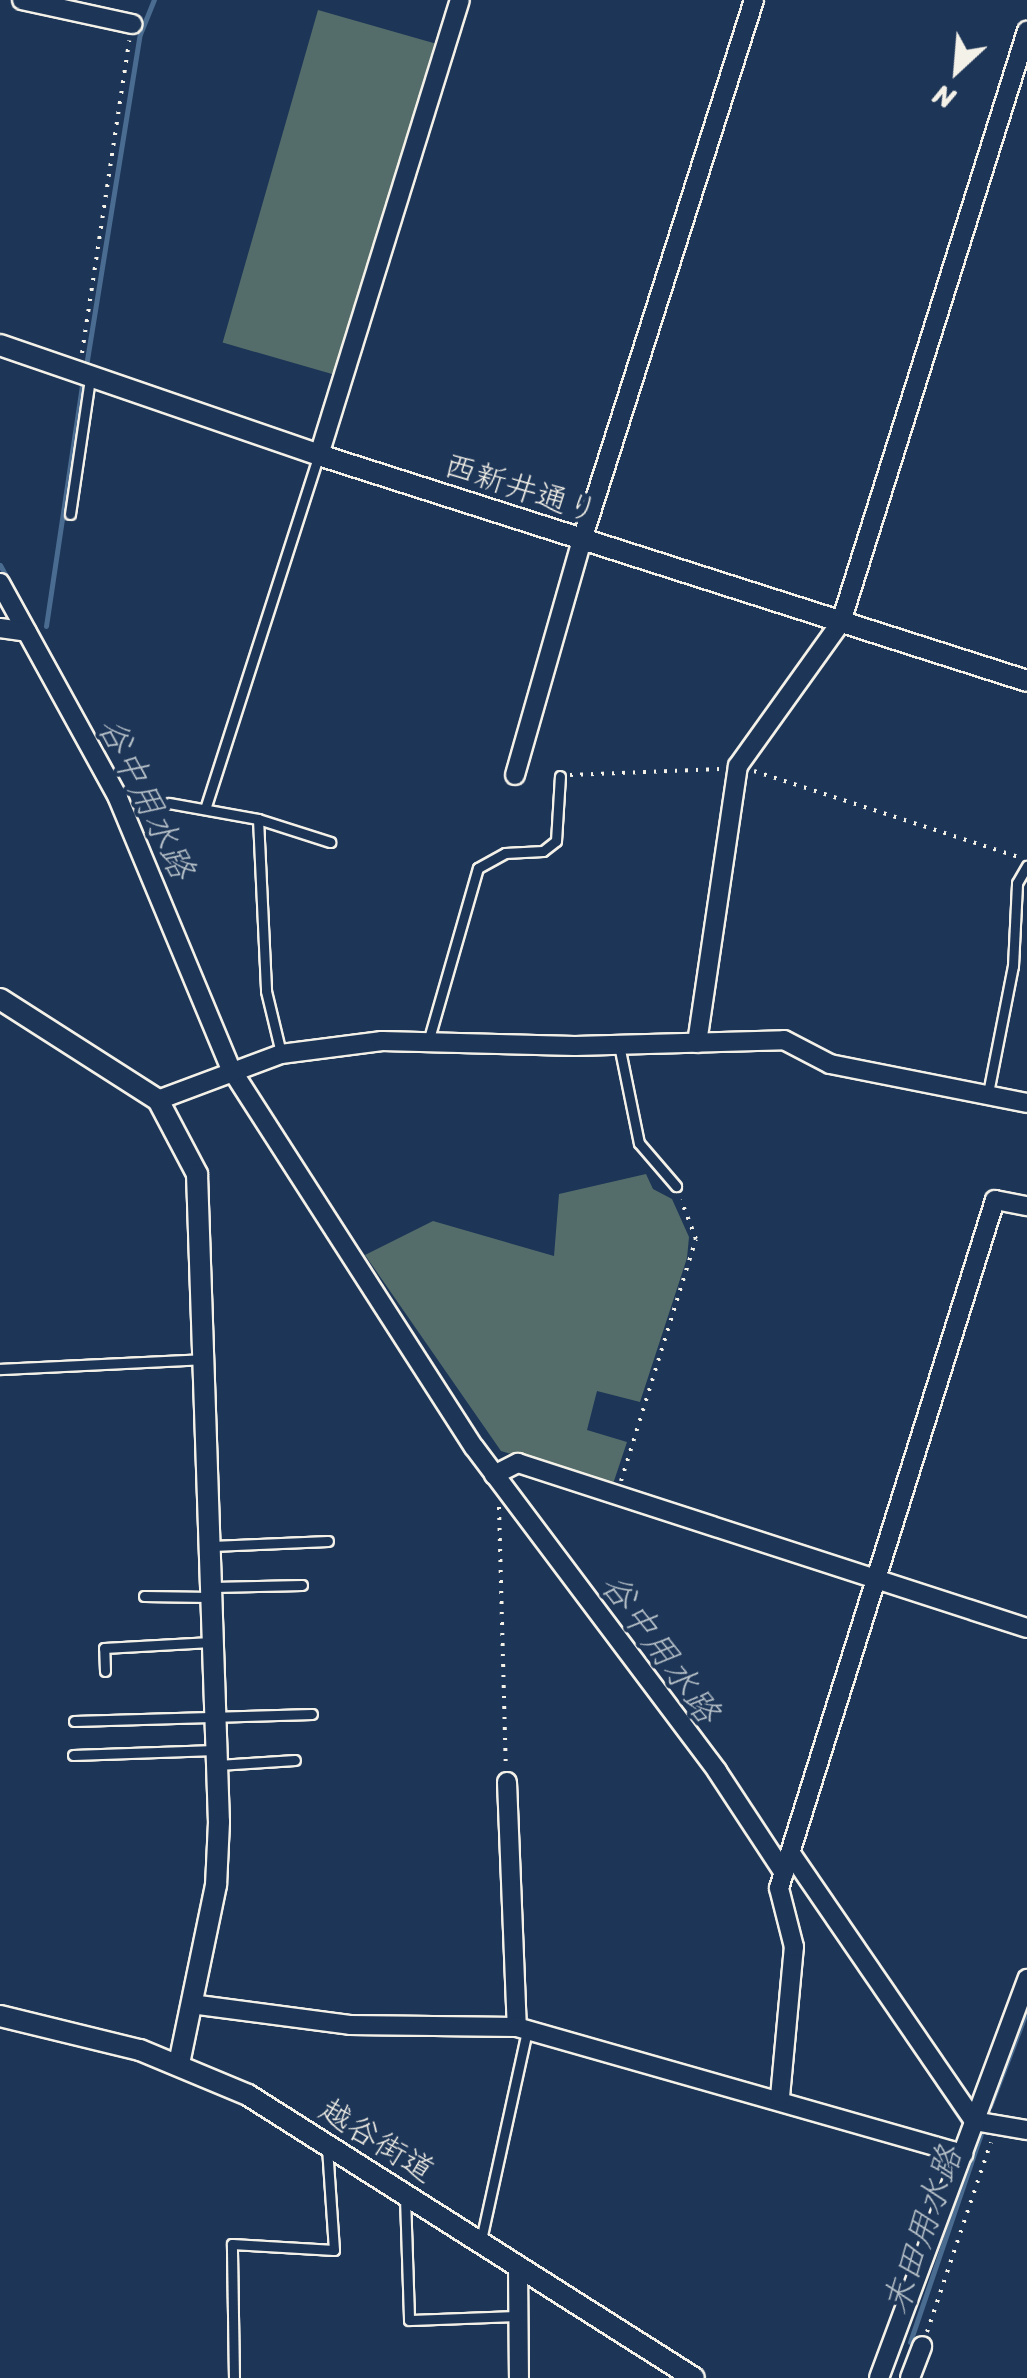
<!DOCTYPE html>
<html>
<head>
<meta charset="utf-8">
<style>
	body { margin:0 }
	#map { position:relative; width:1027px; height:2378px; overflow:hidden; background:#1d3557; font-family:Sriracha,"Klee One",sans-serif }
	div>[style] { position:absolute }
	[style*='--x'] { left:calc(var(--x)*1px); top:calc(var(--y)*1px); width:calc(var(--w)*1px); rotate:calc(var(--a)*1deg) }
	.green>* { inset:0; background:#546d6a; transform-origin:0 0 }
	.stream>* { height:5px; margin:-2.5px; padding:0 2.5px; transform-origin:2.5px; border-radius:2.5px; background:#4a6c90 }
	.path>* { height:4px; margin-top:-2px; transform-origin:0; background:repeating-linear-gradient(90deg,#f4f1e8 0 2.5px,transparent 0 10.5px) }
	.roads { filter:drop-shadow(2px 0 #f4f1e8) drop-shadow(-2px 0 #f4f1e8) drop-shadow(0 2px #f4f1e8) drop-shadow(0 -2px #f4f1e8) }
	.service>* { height:9px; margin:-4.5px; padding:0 4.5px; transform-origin:4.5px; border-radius:4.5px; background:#1d3557 }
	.minor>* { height:18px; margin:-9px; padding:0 9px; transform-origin:9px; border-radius:9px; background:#1d3557 }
	.tertiary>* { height:20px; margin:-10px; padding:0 10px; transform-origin:10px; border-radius:10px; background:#1d3557 }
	span { translate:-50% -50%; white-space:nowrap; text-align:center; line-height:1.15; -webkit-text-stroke:8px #1d3557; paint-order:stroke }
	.street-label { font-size:32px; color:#f4f1e8 }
	.water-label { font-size:35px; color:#b8c2c9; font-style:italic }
	.north { position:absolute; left:907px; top:20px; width:100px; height:100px; -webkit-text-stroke:8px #1d3557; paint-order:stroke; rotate:206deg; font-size:28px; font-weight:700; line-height:40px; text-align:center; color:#f4f1e8 }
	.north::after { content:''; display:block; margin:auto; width:35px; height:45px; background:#f4f1e8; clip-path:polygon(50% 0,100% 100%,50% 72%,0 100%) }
</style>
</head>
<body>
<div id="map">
	<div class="green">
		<div style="left:318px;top:10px;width:121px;height:346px;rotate:16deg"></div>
		<div style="clip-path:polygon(646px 1174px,653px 1189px,672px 1199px,689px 1237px,687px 1258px,640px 1402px,597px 1391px,587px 1430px,627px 1442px,613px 1484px,501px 1451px,365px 1255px,433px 1221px,554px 1256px,559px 1194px)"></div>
	</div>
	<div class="stream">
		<div style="--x:86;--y:366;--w:336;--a:-80.8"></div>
		<div style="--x:140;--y:34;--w:37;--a:-68"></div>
		<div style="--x:0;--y:565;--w:211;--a:61.4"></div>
		<div style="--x:46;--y:626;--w:252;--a:-81.5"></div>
		<div style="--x:917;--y:2053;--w:82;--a:56.5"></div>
		<div style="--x:990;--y:2106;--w:103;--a:-68.9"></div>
		<div style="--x:910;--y:2342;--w:220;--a:-71.2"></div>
	</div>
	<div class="path">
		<div style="--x:82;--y:353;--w:316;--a:-81.4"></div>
		<div style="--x:754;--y:771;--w:281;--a:18"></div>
		<div style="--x:570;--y:775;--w:150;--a:-2.3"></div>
		<div style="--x:621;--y:1481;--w:253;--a:-72.8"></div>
		<div style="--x:696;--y:1239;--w:42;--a:-111"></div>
		<div style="--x:499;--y:1507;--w:261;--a:88.5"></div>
		<div style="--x:927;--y:2332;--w:200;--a:-71.4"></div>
	</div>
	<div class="roads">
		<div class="service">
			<div style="--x:70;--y:514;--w:137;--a:-81.6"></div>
			<div style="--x:169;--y:803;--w:90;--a:10.2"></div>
			<div style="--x:258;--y:819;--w:172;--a:87.3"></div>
			<div style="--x:266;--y:991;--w:64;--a:76.4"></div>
			<div style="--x:206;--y:806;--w:369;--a:-72.2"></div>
			<div style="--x:258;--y:819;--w:76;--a:17.7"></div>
			<div style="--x:428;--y:1042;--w:181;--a:-74"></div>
			<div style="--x:478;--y:868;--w:31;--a:-29"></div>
			<div style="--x:505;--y:853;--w:38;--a:-3"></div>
			<div style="--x:543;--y:851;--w:16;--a:-38"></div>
			<div style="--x:556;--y:841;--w:65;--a:-86.5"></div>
			<div style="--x:619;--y:1045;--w:100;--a:78.5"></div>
			<div style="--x:639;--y:1143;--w:57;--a:49.3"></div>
			<div style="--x:988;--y:1093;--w:129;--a:-78.9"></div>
			<div style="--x:1013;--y:966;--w:83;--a:-87.2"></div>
			<div style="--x:1017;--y:883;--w:20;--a:-60"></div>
			<div style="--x:0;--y:1369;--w:202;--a:-2.8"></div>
			<div style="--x:212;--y:1546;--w:116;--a:-2.5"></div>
			<div style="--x:213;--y:1587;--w:89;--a:-1.3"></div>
			<div style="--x:144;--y:1596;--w:66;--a:0.9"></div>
			<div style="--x:105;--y:1671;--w:23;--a:-92"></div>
			<div style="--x:104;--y:1648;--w:107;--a:-3.2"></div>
			<div style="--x:74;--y:1721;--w:238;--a:-1.7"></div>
			<div style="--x:73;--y:1755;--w:142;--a:-2"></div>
			<div style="--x:218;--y:1765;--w:77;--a:-3.7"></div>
			<div style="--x:405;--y:2197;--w:123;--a:88.1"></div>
			<div style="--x:409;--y:2320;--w:109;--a:-2.1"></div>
			<div style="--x:481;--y:2240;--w:214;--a:-77.6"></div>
			<div style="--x:234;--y:2378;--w:134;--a:-90.9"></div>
			<div style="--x:232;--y:2244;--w:102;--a:3.4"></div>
			<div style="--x:334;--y:2250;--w:102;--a:-93.9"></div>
		</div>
		<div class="minor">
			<div style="--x:22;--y:0;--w:113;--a:12.3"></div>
			<div style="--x:319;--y:455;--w:476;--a:-72.8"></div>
			<div style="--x:0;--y:583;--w:245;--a:61.2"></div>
			<div style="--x:118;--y:798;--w:294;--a:67.4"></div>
			<div style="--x:231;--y:1069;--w:449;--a:57.3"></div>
			<div style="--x:474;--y:1447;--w:405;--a:53.1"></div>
			<div style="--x:717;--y:1771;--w:122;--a:56.7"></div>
			<div style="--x:0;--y:628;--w:27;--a:8"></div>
			<div style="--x:515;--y:775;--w:244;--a:-74.1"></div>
			<div style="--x:582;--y:540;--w:567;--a:-72.33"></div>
			<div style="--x:697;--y:1043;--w:280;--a:-81.6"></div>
			<div style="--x:738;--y:766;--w:177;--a:-54.4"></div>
			<div style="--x:841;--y:622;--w:620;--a:-72.53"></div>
			<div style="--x:158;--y:1100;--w:131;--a:-20.5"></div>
			<div style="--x:281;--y:1054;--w:102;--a:-7.3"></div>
			<div style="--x:382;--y:1041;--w:193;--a:1.5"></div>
			<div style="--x:575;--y:1046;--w:209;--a:-1.6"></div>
			<div style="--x:784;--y:1040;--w:52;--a:27.6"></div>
			<div style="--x:830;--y:1064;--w:201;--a:11.2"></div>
			<div style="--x:494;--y:1475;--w:27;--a:-27"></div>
			<div style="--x:518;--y:1463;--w:535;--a:17.96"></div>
			<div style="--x:507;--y:1782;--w:245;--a:87.7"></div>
			<div style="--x:792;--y:1855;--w:322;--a:55.6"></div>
			<div style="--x:974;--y:2121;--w:54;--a:9.6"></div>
			<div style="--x:191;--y:2004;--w:160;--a:7.5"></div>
			<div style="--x:350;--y:2025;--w:167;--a:0.7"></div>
			<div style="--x:517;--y:2027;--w:464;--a:15.9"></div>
			<div style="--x:780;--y:2097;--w:151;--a:-84.7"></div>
			<div style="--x:794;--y:1947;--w:61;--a:-104.3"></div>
			<div style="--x:779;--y:1888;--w:721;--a:-72.57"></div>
			<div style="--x:995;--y:1200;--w:33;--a:11"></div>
			<div style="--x:518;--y:2267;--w:111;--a:89.5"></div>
			<div style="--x:879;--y:2378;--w:426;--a:-69.6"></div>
			<div style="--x:910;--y:2378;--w:34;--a:-69"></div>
		</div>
		<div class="tertiary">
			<div style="--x:0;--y:345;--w:337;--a:19"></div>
			<div style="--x:319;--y:455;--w:743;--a:17.7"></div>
			<div style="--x:0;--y:999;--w:188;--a:32.6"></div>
			<div style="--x:158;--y:1100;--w:84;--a:62.2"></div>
			<div style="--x:197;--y:1174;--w:648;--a:88.06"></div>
			<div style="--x:219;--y:1822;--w:63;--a:92.7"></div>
			<div style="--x:216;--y:1885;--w:182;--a:101.7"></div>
			<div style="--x:0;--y:2016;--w:144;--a:13.7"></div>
			<div style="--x:140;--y:2050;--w:117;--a:22.6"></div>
			<div style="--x:248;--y:2095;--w:528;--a:32.4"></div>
		</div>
	</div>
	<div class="street-label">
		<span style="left:521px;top:489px;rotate:18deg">西新井通り</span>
		<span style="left:377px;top:2141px;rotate:32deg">越谷街道</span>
	</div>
	<div class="water-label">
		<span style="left:147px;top:798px;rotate:64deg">谷中用水路</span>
		<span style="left:661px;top:1648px;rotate:54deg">谷中用水路</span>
		<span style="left:922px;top:2230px;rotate:-71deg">末田用水路</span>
	</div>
	<div class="north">N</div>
</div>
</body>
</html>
